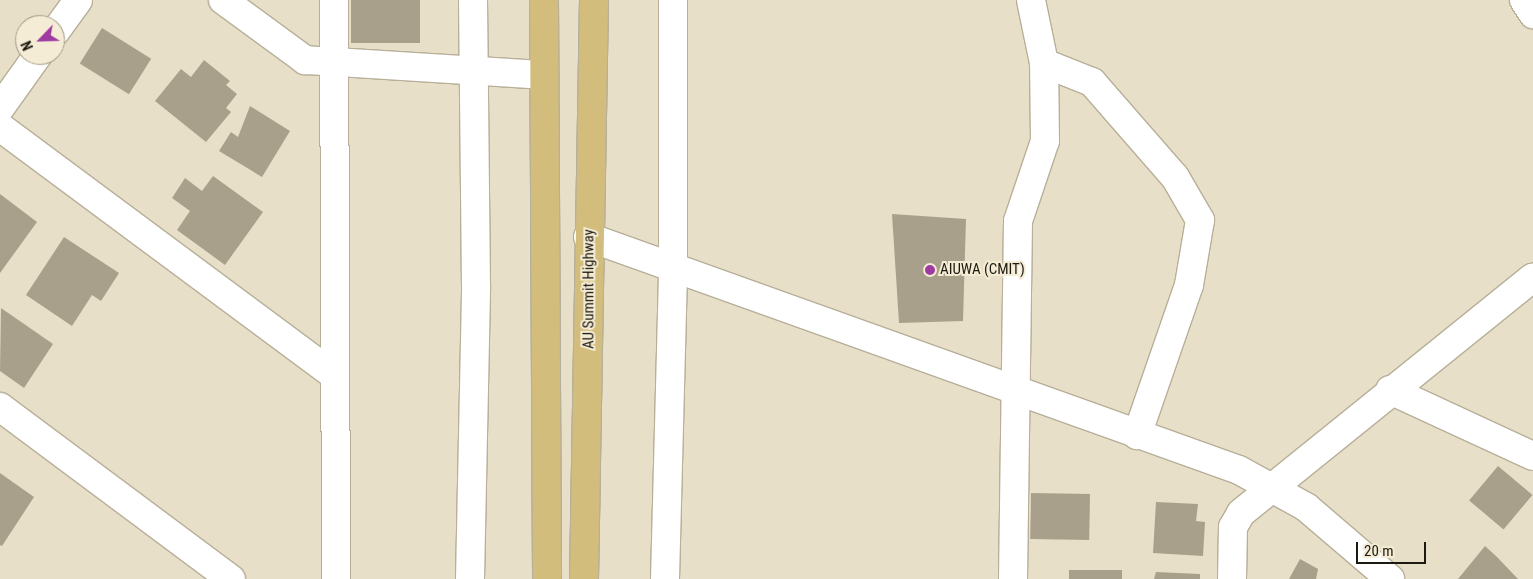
<!DOCTYPE html>
<html>
<head>
<meta charset="utf-8">
<style>
	body { margin:0 }
	#map { position:relative; width:1533px; height:579px; overflow:hidden; background:#e8dfc8; font-family:"Roboto Condensed",sans-serif }
	div>[style] { position:absolute }
	[style*='--x'] { left:calc(var(--x)*1px); top:calc(var(--y)*1px); width:calc(var(--w)*1px); rotate:calc(var(--a)*1deg) }
	.building>* { inset:0; background:#a9a08b; transform-origin:0 0 }
	.roads { filter:drop-shadow(1px 0 #b7af99) drop-shadow(-1px 0 #b7af99) drop-shadow(0 1px #b7af99) drop-shadow(0 -1px #b7af99) }
	.minor>* { height:28px; margin:-14px; padding:0 14px; transform-origin:14px; border-radius:14px; background:#fff }
	.major>* { height:28px; margin:-14px; padding:0 14px; transform-origin:14px; border-radius:14px; background:#d3bd7d }
	.dots>* { width:14px; height:14px; translate:-50% -50%; box-sizing:border-box; border:2px solid #f5ecd5; border-radius:50% }
	span { translate:-50% -50%; white-space:nowrap; text-align:center; line-height:1.15; -webkit-text-stroke:4px #f5ecd5; paint-order:stroke }
	.poi-label { font-size:15px; color:#1c1910 }
	.left { translate:0 -50%; text-align:left }
	.street-label { font-size:15px; color:#1c1910 }
	.north { position:absolute; left:15px; top:15px; width:50px; height:50px; box-sizing:border-box; background:#f5ecd5; border:1px solid #9e9886; border-radius:50%; rotate:246deg; font-size:14px; font-weight:700; line-height:20px; text-align:center; color:#1c1910 }
	.north::after { content:''; display:block; margin:auto; width:18px; height:22px; background:#9e3aa0; clip-path:polygon(50% 0,100% 100%,50% 72%,0 100%) }
	.scale { position:absolute; left:1356px; top:542px; width:70px; height:22px; box-sizing:border-box; border:2px solid #1c1910; border-top:0; padding-left:6px; font-size:15px; line-height:18px; white-space:nowrap; color:#1c1910; -webkit-text-stroke:4px #f5ecd5; paint-order:stroke }
</style>
</head>
<body>
<div id="map">
	<div class="building">
		<div style="left:351px;top:0;width:69px;height:43px"></div>
		<div style="left:102px;top:28px;width:58px;height:42px;rotate:32deg"></div>
		<div style="clip-path:polygon(204px 60px,230px 81px,226px 85px,237px 94px,226px 108px,231px 112px,206px 142px,155px 101px,181px 69px,191px 77px)"></div>
		<div style="clip-path:polygon(250px 106px,290px 131px,262px 177px,219px 151px,231px 132px,238px 137px)"></div>
		<div style="clip-path:polygon(213px 176px,263px 212px,225px 265px,177px 230px,190px 211px,172px 198px,185px 178px,202px 191px)"></div>
		<div style="clip-path:polygon(0 194px,37px 222px,0 273px)"></div>
		<div style="clip-path:polygon(892px 214px,966px 219px,963px 321px,899px 323px)"></div>
		<div style="clip-path:polygon(64px 237px,119px 273px,101px 301px,92px 295px,72px 326px,26px 295px)"></div>
		<div style="clip-path:polygon(1px 308px,53px 344px,24px 388px,0 371px)"></div>
		<div style="left:1498px;top:466px;width:45px;height:45px;rotate:40deg"></div>
		<div style="clip-path:polygon(0 473px,34px 497px,2px 546px,0 545px)"></div>
		<div style="left:1031px;top:493px;width:59px;height:46px;rotate:1deg"></div>
		<div style="clip-path:polygon(1156px 502px,1198px 504px,1196px 521px,1205px 522px,1203px 556px,1153px 553px)"></div>
		<div style="clip-path:polygon(1485px 546px,1497px 557px,1518px 579px,1458px 579px)"></div>
		<div style="clip-path:polygon(1300px 559px,1318px 569px,1316px 579px,1289px 579px)"></div>
		<div style="left:1069px;top:570px;width:53px;height:9px"></div>
		<div style="clip-path:polygon(1156px 572px,1200px 574px,1200px 579px,1154px 579px)"></div>
	</div>
	<div class="roads">
		<div class="minor">
			<div style="--x:223;--y:0;--w:102;--a:36.2"></div>
			<div style="--x:305;--y:60;--w:239;--a:3.6"></div>
			<div style="--x:334;--y:0;--w:579;--a:89.8"></div>
			<div style="--x:1524;--y:0;--w:17;--a:57"></div>
			<div style="--x:55;--y:32;--w:39;--a:-54"></div>
			<div style="--x:1044;--y:63;--w:52;--a:21.6"></div>
			<div style="--x:1092;--y:82;--w:126;--a:48.9"></div>
			<div style="--x:1175;--y:177;--w:50;--a:59.8"></div>
			<div style="--x:1200;--y:220;--w:66;--a:99.6"></div>
			<div style="--x:1189;--y:285;--w:159;--a:109.1"></div>
			<div style="--x:0;--y:108;--w:65;--a:-54.4"></div>
			<div style="--x:0;--y:127;--w:415;--a:36.6"></div>
			<div style="--x:588;--y:237;--w:691;--a:19.69"></div>
			<div style="--x:1239;--y:470;--w:77;--a:28.9"></div>
			<div style="--x:1306;--y:507;--w:111;--a:40.6"></div>
			<div style="--x:1390;--y:390;--w:157;--a:24.8"></div>
			<div style="--x:0;--y:407;--w:288;--a:36.7"></div>
			<div style="--x:470;--y:579;--w:293;--a:-88.8"></div>
			<div style="--x:476;--y:286;--w:286;--a:-90.6"></div>
			<div style="--x:665;--y:579;--w:315;--a:-88.5"></div>
			<div style="--x:673;--y:264;--w:264;--a:-90"></div>
			<div style="--x:1013;--y:579;--w:358;--a:-89.2"></div>
			<div style="--x:1018;--y:221;--w:84;--a:-71.4"></div>
			<div style="--x:1045;--y:141;--w:78;--a:-90.7"></div>
			<div style="--x:1044;--y:63;--w:64;--a:-101.7"></div>
			<div style="--x:1232;--y:579;--w:52;--a:-88.9"></div>
			<div style="--x:1233;--y:527;--w:16;--a:-60"></div>
			<div style="--x:1241;--y:513;--w:375;--a:-38.9"></div>
		</div>
		<div class="major">
			<div style="--x:544;--y:0;--w:579;--a:89.7"></div>
			<div style="--x:584;--y:579;--w:579;--a:-89.01"></div>
		</div>
	</div>
	<div class="dots">
		<div style="left:930px;top:270px;background:#9e3aa0"></div>
	</div>
	<div class="poi-label">
		<span class="left" style="left:940px;top:270px">AIUWA (CMIT)</span>
	</div>
	<div class="street-label">
		<span style="left:589px;top:289px;rotate:-90deg">AU Summit Highway</span>
	</div>
	<div class="north">N</div>
	<div class="scale">20 m</div>
</div>
</body>
</html>
